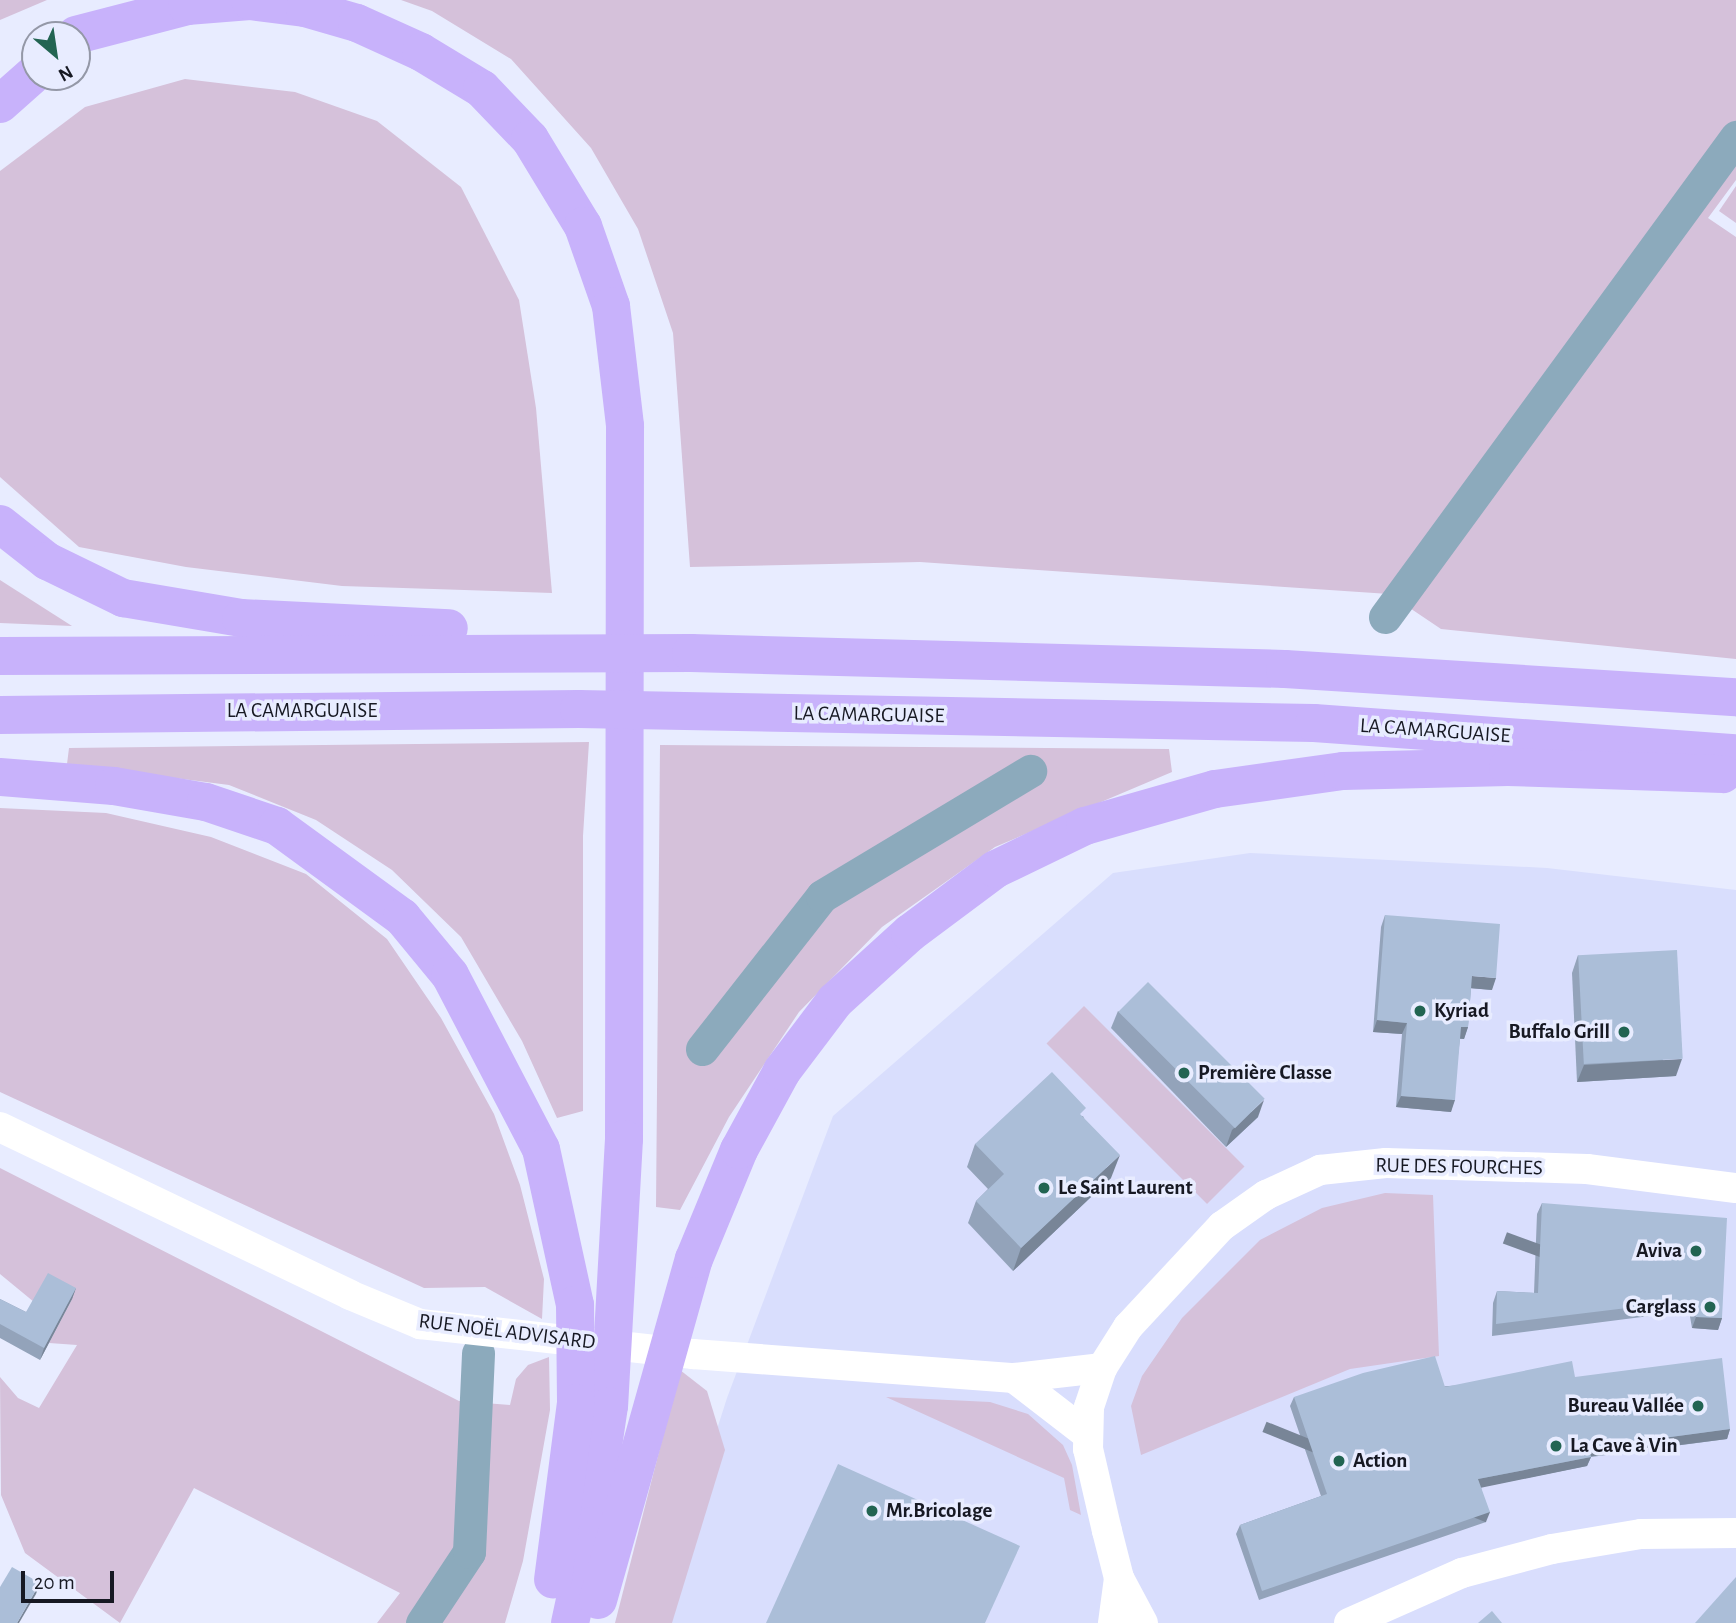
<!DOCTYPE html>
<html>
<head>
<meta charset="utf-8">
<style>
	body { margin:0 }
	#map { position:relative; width:1736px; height:1623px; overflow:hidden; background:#e8ecff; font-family:"Alegreya Sans",sans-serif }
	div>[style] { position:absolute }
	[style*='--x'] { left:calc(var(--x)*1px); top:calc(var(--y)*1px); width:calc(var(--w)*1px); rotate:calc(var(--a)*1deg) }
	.built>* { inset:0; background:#d9defd }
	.green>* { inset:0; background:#d5c1da; transform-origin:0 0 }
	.canal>* { height:33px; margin:-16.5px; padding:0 16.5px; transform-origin:16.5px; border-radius:16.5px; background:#8caabc }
	.minor>* { height:30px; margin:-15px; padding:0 15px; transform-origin:15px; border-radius:15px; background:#fff }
	.highway>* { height:38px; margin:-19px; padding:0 19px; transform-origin:19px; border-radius:19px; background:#c8b2fb }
	.wall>* { inset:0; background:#93a3ba }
	.shaded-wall>* { inset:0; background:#788597; transform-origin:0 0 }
	.building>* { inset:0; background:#abbed8; transform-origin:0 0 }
	.dots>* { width:19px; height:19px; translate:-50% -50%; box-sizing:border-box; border:4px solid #e8ecff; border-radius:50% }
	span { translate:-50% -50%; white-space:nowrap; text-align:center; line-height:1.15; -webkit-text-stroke:7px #e8ecff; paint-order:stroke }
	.street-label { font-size:21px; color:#171923 }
	.poi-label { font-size:21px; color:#171923; font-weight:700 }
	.left { translate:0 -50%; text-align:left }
	.right { translate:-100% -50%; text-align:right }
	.north { position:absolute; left:21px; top:21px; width:70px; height:70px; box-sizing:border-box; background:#e8ecff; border:2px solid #9498a7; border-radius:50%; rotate:151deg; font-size:19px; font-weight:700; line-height:28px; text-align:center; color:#171923 }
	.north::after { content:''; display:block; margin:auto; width:24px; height:32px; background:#226452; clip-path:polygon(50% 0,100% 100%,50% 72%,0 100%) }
	.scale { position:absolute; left:21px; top:1571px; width:93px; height:32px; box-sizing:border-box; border:4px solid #171923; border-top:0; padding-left:9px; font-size:21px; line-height:24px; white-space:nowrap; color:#171923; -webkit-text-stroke:5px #e8ecff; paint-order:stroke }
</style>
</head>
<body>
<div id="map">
	<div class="built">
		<div style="clip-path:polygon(1250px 853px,1547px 868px,1736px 890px,1736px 1623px,655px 1623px,727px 1398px,833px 1116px,1113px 873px)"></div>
	</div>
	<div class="green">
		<div style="clip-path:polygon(0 0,47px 0,0 20px)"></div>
		<div style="clip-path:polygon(401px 0,1736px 0,1736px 180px,1708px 218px,1736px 237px,1736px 659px,1441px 629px,1389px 594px,920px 562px,690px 567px,673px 333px,638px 229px,591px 148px,511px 59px,432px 11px)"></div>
		<div style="clip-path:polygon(185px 79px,295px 92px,377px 121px,461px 187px,519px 300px,536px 408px,552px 593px,342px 586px,186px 567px,79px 547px,0 477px,0 171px,85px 107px)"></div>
		<div style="clip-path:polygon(1736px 186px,1736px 223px,1719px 211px)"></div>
		<div style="clip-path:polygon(0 580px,72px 626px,0 623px)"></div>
		<div style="clip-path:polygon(589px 742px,583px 836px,583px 1111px,557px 1118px,522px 1041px,461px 937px,392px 870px,316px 820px,229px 785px,67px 764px,69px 748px)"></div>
		<div style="clip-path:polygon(660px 745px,1169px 749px,1172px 772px,995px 847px,882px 927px,799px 1012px,729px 1117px,680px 1210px,656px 1207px)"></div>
		<div style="clip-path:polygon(0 808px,106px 813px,211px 837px,306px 874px,387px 939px,441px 1018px,494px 1114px,520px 1185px,544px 1279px,542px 1319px,485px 1287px,424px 1288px,0 1092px)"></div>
		<div style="left:1084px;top:1006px;width:227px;height:53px;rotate:45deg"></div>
		<div style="clip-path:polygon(0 1168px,459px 1401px,510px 1405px,516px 1379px,528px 1365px,549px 1357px,550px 1410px,523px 1561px,505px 1623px,377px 1623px,400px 1593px,194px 1488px,120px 1623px,25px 1553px,1px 1495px,0 1377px,18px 1398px,39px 1408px,77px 1345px,49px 1343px,72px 1299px,34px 1302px,0 1274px)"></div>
		<div style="clip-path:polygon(1385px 1193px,1433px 1195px,1439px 1356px,1350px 1369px,1141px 1455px,1131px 1406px,1142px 1376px,1182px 1318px,1260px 1240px,1322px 1208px)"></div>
		<div style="clip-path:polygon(680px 1370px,707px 1391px,725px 1450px,672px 1623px,615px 1623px)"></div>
		<div style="clip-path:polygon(886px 1397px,990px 1402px,1028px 1414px,1063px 1445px,1072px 1465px,1081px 1515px,1070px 1510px,1064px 1478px)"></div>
	</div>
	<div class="canal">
		<div style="--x:1385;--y:617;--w:595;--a:-53.82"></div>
		<div style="--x:702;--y:1049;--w:194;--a:-51.9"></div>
		<div style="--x:822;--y:896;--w:243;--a:-31"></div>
		<div style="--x:422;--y:1623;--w:85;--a:-56.5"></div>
		<div style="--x:469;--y:1552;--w:199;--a:-87.4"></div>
	</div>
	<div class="minor">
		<div style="--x:0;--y:1127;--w:388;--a:25.6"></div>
		<div style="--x:350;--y:1295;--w:76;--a:22.5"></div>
		<div style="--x:420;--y:1324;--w:275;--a:6.3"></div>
		<div style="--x:693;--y:1354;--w:322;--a:4.3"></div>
		<div style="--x:1014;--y:1378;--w:89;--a:-6.5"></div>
		<div style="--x:1014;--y:1378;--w:93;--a:37.6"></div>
		<div style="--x:1113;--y:1623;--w:45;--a:-82.4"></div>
		<div style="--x:1143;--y:1623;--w:51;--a:-118.1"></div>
		<div style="--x:1119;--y:1578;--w:49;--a:-104.3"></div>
		<div style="--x:1107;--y:1531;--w:84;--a:-103"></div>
		<div style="--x:1088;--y:1449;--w:42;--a:-88.6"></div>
		<div style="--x:1089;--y:1407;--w:41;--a:-71.6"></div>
		<div style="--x:1102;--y:1368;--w:49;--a:-57.6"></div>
		<div style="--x:1128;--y:1327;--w:138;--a:-47.1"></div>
		<div style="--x:1222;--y:1226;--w:54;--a:-35.2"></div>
		<div style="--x:1266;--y:1195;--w:60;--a:-24.8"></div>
		<div style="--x:1320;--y:1170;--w:66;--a:-6.1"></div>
		<div style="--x:1386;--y:1163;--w:201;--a:1.7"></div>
		<div style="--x:1587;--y:1169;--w:150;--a:7.3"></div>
		<div style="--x:1349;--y:1623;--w:124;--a:-23.9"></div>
		<div style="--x:1462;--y:1573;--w:93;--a:-14.9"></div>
		<div style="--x:1552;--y:1549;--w:90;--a:-9.6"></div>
		<div style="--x:1641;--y:1534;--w:95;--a:-0.6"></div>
	</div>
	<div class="highway">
		<div style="--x:76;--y:35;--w:115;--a:-14.6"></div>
		<div style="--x:187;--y:6;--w:63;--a:-4.5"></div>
		<div style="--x:250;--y:1;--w:55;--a:7.3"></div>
		<div style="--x:305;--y:8;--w:54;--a:16.1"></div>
		<div style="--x:357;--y:23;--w:70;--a:24.4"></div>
		<div style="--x:421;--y:52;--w:71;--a:31.2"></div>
		<div style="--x:482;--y:89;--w:69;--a:46.2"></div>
		<div style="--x:530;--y:139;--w:102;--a:58.7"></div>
		<div style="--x:583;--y:226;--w:85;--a:70.7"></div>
		<div style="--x:611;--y:306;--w:121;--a:83.3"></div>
		<div style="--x:625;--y:426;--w:713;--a:90.08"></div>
		<div style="--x:624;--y:1139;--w:267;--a:93.2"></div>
		<div style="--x:609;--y:1406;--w:121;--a:98.5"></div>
		<div style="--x:591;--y:1526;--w:99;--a:102.2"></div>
		<div style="--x:0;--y:104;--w:47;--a:-41.5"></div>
		<div style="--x:0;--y:524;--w:60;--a:38.2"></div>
		<div style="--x:47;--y:561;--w:85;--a:26"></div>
		<div style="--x:123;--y:598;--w:120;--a:9.6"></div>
		<div style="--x:241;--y:618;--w:208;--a:2.8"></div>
		<div style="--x:0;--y:656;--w:691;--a:-0.25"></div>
		<div style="--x:691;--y:653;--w:594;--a:1.54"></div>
		<div style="--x:1285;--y:669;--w:452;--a:3.6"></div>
		<div style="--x:0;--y:715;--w:579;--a:-0.59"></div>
		<div style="--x:579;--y:709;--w:735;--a:1.09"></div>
		<div style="--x:1314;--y:723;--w:423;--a:4.1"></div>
		<div style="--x:0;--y:777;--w:114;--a:4.5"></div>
		<div style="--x:114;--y:786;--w:93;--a:9.9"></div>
		<div style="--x:206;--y:802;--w:75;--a:18.7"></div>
		<div style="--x:277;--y:826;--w:155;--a:36.1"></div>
		<div style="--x:402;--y:917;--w:75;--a:50.4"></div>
		<div style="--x:450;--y:975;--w:196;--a:62.4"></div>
		<div style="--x:541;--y:1149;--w:160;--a:77.7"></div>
		<div style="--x:575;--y:1305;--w:98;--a:89.4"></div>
		<div style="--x:576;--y:1403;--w:178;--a:97.4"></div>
		<div style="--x:598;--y:1600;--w:354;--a:-74.3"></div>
		<div style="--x:694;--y:1259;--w:118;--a:-67.6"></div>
		<div style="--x:739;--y:1150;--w:90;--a:-61.4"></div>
		<div style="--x:782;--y:1071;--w:88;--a:-52.9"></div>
		<div style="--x:835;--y:1001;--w:101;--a:-42.2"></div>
		<div style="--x:910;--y:933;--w:107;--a:-36.7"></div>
		<div style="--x:996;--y:869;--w:99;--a:-25.8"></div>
		<div style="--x:1085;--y:826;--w:135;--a:-15.9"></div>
		<div style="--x:1215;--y:789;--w:129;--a:-8"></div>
		<div style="--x:1343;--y:771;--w:165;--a:-1.4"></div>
		<div style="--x:1508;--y:767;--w:215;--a:1.9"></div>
	</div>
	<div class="wall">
		<div style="clip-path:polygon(1385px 915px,1492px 990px,1471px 988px,1468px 1027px,1464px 1039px,1460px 1039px,1451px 1112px,1396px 1107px,1402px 1034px,1373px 1032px,1381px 927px)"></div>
		<div style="clip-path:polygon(1578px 955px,1676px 1076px,1577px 1082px,1572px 973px)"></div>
		<div style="clip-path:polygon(1118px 1011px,1258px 1117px,1226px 1147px,1111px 1028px)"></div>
		<div style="clip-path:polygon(1083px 1116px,1111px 1178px,1013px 1271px,968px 1223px,976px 1201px,988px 1189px,967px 1167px,975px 1144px)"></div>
		<div style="clip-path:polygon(1542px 1203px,1722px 1318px,1718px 1330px,1692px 1328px,1689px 1311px,1492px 1336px,1493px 1303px,1497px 1291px,1534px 1293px,1537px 1214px)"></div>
		<div style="clip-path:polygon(76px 1288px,72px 1299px,40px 1360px,0 1338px,0 1299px,26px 1312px)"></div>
		<div style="clip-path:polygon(1575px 1377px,1730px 1429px,1727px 1439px,1591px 1457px,1587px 1466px,1481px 1487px,1486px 1522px,1259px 1600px,1236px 1534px,1240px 1525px,1321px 1496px,1290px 1406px,1294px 1397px)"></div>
	</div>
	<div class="shaded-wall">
		<div style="clip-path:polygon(1472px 976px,1496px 978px,1492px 990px,1468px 988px)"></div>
		<div style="clip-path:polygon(1377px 1020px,1407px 1023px,1402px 1034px,1373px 1032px)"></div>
		<div style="clip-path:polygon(1461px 1027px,1468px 1027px,1464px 1039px,1457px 1038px)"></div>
		<div style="clip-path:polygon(1682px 1059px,1676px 1076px,1577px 1082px,1584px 1065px)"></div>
		<div style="clip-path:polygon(1401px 1096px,1455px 1100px,1451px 1112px,1396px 1107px)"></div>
		<div style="clip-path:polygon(1264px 1100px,1258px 1117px,1226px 1147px,1232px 1130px)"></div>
		<div style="clip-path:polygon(1120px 1155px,1111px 1178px,1013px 1271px,1021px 1248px)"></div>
		<div style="clip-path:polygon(76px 1288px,72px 1299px,40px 1360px,44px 1348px)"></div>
		<div style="left:1693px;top:1300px;width:12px;height:198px;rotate:110deg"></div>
		<div style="clip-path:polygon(1696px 1317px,1722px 1318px,1718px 1330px,1692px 1328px)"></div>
		<div style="clip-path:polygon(1730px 1429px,1727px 1439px,1586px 1457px,1589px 1448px)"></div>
		<div style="clip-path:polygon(1591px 1457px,1587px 1466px,1475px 1489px,1478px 1479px)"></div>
		<div style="left:1490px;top:1512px;width:11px;height:241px;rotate:112deg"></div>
		<div style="clip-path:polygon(40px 1583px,36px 1594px,19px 1623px,17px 1623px)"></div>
	</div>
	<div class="building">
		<div style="clip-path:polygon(1385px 915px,1500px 924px,1496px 978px,1472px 976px,1468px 1027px,1461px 1027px,1455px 1100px,1401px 1096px,1407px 1023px,1377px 1020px)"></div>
		<div style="left:1677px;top:950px;width:109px;height:99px;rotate:87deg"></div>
		<div style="left:1148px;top:982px;width:165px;height:42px;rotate:45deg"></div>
		<div style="clip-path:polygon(1052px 1072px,1086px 1108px,1080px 1114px,1120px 1155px,1021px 1248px,976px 1201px,1004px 1174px,975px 1144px)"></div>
		<div style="clip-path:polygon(1542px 1203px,1727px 1218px,1722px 1318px,1696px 1317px,1693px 1300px,1496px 1324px,1497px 1291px,1538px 1293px)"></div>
		<div style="clip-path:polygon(48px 1273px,76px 1288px,44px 1348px,0 1324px,0 1299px,26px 1312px)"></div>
		<div style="clip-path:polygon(1435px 1356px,1445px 1387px,1572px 1361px,1575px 1377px,1722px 1358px,1730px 1429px,1589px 1448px,1591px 1457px,1478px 1479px,1490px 1512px,1262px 1591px,1240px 1525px,1327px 1494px,1294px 1397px,1363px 1373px)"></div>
		<div style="clip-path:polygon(838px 1464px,1020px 1546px,985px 1623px,766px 1623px)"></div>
		<div style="clip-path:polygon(12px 1567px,40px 1583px,17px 1623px,0 1623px,0 1587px)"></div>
		<div style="clip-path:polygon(1736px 1577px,1736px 1623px,1695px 1623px)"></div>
		<div style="clip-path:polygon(1492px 1611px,1502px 1623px,1478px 1623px)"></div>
	</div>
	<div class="dots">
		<div style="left:1420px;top:1011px;background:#226452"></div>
		<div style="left:1624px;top:1032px;background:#226452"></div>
		<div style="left:1184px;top:1073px;background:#226452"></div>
		<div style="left:1044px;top:1188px;background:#226452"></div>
		<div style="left:1696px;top:1251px;background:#226452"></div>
		<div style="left:1710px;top:1307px;background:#226452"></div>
		<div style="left:1698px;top:1406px;background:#226452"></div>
		<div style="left:1556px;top:1446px;background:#226452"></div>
		<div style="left:1339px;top:1461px;background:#226452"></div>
		<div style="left:872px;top:1511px;background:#226452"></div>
	</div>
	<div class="street-label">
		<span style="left:302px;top:711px">LA CAMARGUAISE</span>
		<span style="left:869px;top:715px;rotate:1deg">LA CAMARGUAISE</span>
		<span style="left:1435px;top:731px;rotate:4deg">LA CAMARGUAISE</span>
		<span style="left:1459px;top:1167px;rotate:1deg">RUE DES FOURCHES</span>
		<span style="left:507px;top:1332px;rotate:7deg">RUE NOËL ADVISARD</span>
	</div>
	<div class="poi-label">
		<span class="left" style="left:1434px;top:1011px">Kyriad</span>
		<span class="right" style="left:1610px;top:1032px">Buffalo Grill</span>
		<span class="left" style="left:1198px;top:1073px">Première Classe</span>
		<span class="left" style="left:1058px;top:1188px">Le Saint Laurent</span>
		<span class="right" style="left:1682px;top:1251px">Aviva</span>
		<span class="right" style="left:1696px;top:1307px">Carglass</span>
		<span class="right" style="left:1684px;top:1406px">Bureau Vallée</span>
		<span class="left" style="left:1570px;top:1446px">La Cave à Vin</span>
		<span class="left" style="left:1353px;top:1461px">Action</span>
		<span class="left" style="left:886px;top:1511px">Mr.Bricolage</span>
	</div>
	<div class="north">N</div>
	<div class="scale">20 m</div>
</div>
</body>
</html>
